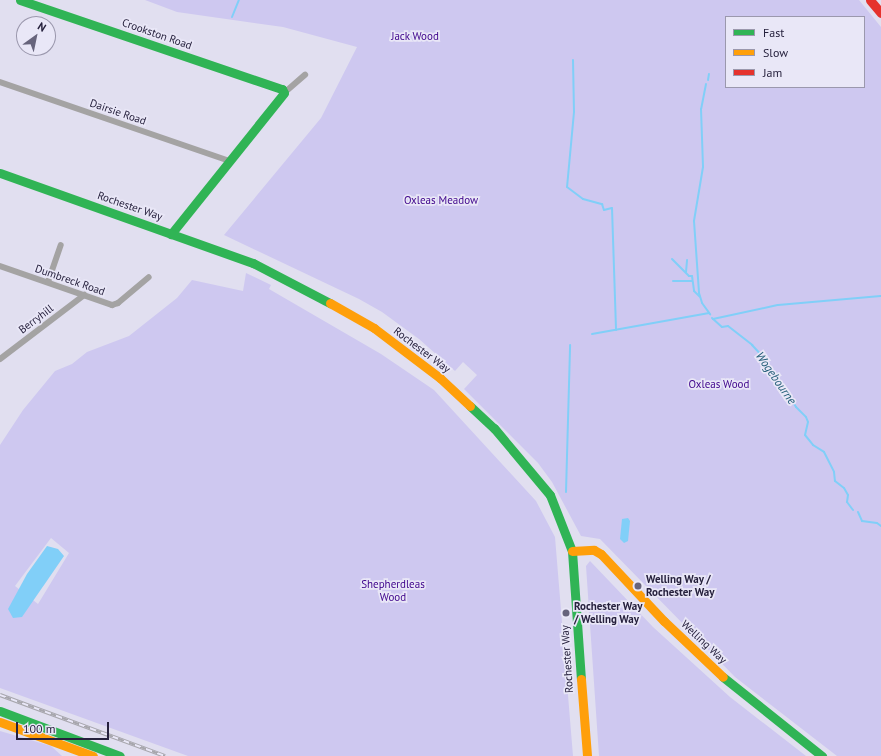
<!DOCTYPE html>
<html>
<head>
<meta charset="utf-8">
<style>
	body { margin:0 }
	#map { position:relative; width:881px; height:756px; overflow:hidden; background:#e1dff0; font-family:"PT Sans",sans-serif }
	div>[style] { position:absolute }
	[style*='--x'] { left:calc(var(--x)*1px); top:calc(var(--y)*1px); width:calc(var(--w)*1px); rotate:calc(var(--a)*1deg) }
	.green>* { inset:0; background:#cec8f0 }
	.water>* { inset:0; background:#81cff8 }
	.stream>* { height:2px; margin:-1px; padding:0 1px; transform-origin:1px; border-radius:1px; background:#81cff8 }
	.street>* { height:6px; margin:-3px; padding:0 3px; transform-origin:3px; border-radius:3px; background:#a4a3a3 }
	.fast>* { height:9px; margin:-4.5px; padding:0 4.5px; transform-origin:4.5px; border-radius:4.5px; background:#30b455 }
	.slow>* { height:9px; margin:-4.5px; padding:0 4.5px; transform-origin:4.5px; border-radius:4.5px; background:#ff9f0a }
	.jam>* { height:9px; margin:-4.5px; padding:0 4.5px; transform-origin:4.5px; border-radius:4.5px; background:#e5322d }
	.rail>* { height:3.5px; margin-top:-1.75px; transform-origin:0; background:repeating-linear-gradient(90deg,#e9e7f7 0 6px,#a7a6ac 0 12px); box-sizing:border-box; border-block:1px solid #a7a6ac }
	.dots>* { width:11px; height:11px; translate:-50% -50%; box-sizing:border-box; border:2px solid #e9e7f7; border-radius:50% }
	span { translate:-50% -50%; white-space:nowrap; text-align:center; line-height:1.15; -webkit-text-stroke:3.5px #e9e7f7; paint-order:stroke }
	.street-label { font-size:11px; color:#26213d }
	.park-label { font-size:11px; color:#3f058c }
	.poi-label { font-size:11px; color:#26213d; font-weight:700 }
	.left { translate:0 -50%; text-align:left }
	.water-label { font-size:12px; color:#215c77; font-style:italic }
	.legend { position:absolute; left:725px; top:16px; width:140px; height:72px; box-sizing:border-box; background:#e9e7f7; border:1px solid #9b98ad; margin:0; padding:5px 7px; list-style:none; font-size:12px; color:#26213d }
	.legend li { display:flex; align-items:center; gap:8px; height:20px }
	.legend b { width:20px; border:1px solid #9b98ad }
	.north { position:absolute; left:16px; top:16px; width:40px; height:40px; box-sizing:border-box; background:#e9e7f7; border:1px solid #9b98ad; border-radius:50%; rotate:33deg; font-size:11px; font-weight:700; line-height:16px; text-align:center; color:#26213d }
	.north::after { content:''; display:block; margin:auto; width:14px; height:18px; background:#67647c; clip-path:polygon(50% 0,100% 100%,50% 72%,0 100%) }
	.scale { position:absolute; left:16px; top:722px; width:93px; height:18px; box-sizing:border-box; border:2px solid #26213d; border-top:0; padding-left:5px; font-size:12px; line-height:14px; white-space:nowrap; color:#26213d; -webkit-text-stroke:3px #e9e7f7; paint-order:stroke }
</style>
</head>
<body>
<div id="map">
	<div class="green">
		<div style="clip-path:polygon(evenodd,145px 0,859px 0,881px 27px,881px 756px,837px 756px,735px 677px,600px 539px,581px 536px,552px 482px,538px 463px,464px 389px,477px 375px,463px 362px,455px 371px,419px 339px,382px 312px,359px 299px,224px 235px,321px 118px,357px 47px,283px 27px,177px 12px,145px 0,726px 17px,864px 17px,864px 87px,726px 87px,726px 17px)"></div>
		<div style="clip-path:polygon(evenodd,246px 273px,271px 285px,269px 289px,381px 354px,434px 390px,536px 501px,555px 537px,573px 756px,188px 756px,0 688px,0 445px,23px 410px,55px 371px,72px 364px,87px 352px,129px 336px,177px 298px,192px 280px,243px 291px,246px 273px,51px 538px,69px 553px,38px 604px,15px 586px,9px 594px,51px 538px)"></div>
		<div style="clip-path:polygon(590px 561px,653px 627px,730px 697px,806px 756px,599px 756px,586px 566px)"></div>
		<div style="clip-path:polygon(0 731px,51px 746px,62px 756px,0 756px)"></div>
	</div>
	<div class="water">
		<div style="clip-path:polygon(628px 518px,630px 521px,628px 541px,624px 543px,620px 539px,622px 519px)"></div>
		<div style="clip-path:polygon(47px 546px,58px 549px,64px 556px,22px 617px,13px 618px,8px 609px,27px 574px)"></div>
	</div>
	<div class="stream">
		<div style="--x:232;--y:17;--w:18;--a:-68"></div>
		<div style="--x:573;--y:60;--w:52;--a:88.9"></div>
		<div style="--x:574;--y:112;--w:75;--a:95.3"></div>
		<div style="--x:567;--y:187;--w:20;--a:37"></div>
		<div style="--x:583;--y:199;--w:20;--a:15"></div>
		<div style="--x:602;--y:204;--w:6;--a:72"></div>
		<div style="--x:604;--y:210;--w:8;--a:-14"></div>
		<div style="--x:612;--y:208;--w:122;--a:88.1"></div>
		<div style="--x:708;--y:80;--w:6;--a:-81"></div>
		<div style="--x:706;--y:84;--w:25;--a:101"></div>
		<div style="--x:701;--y:109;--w:58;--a:88"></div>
		<div style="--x:703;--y:167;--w:55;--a:99.5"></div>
		<div style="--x:694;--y:221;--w:72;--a:86"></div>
		<div style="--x:699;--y:293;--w:10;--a:73"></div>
		<div style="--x:702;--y:303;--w:14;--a:54"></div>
		<div style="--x:672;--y:259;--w:24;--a:45"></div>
		<div style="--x:689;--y:276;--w:3;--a:0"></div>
		<div style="--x:692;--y:276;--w:15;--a:82"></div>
		<div style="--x:694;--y:291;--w:8;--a:45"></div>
		<div style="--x:686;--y:272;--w:12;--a:-85"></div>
		<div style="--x:673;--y:281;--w:19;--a:0"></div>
		<div style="--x:712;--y:318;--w:13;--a:42"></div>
		<div style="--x:722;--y:327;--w:6;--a:-9"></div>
		<div style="--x:728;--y:326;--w:31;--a:38"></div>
		<div style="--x:752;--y:345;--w:16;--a:47"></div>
		<div style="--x:763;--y:357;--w:8;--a:76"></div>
		<div style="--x:765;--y:365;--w:8;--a:30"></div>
		<div style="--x:772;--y:369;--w:45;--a:57.7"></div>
		<div style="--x:796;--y:407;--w:14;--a:45"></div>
		<div style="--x:806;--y:417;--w:5;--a:68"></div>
		<div style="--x:808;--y:422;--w:13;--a:103"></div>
		<div style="--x:805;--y:435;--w:13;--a:51"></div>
		<div style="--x:813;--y:445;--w:13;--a:32"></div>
		<div style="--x:824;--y:452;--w:22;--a:63"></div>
		<div style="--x:834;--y:472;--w:9;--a:84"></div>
		<div style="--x:835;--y:481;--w:11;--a:38"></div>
		<div style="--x:844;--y:488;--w:8;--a:60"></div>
		<div style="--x:848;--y:495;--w:7;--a:98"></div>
		<div style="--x:847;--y:502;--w:10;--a:53"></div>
		<div style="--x:713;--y:319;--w:66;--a:-12.2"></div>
		<div style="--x:778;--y:305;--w:103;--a:-5"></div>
		<div style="--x:592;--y:334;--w:119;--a:-10.2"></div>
		<div style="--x:566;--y:492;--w:147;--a:-88.4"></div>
		<div style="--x:858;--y:512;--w:10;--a:66"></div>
		<div style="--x:862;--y:521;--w:15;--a:8"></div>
		<div style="--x:877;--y:523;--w:5;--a:37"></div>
	</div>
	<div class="street">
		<div style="--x:0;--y:82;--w:242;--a:19"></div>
		<div style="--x:284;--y:93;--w:28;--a:-41"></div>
		<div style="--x:0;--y:266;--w:119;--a:19.2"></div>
		<div style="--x:112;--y:305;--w:6;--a:-18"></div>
		<div style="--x:118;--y:303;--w:40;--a:-40"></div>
		<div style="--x:48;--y:282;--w:39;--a:-71"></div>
		<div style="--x:0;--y:359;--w:106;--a:-37.3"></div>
	</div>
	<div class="fast">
		<div style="--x:20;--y:0;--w:277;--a:18.8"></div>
		<div style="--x:282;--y:89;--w:4;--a:63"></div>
		<div style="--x:284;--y:93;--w:181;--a:128.7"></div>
		<div style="--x:0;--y:173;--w:269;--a:19.6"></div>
		<div style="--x:253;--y:263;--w:87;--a:27.5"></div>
		<div style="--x:470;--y:406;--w:33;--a:43"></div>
		<div style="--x:494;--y:428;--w:87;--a:50.1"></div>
		<div style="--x:550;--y:495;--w:60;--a:68.6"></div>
		<div style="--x:572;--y:551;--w:128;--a:86"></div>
		<div style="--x:723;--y:677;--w:127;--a:38.6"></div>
		<div style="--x:0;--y:711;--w:128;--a:20.6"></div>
	</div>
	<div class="slow">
		<div style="--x:330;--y:303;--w:51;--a:29.6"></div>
		<div style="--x:374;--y:328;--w:83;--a:37.1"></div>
		<div style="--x:440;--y:378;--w:41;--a:43"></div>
		<div style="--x:572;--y:551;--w:22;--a:-3"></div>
		<div style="--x:594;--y:550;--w:8;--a:30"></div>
		<div style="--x:601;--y:554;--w:92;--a:46.8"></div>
		<div style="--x:664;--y:621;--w:81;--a:43.5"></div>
		<div style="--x:581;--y:679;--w:77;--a:85.5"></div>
		<div style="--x:0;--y:722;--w:99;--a:20.1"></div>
	</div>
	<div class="jam">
		<div style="--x:870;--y:0;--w:17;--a:50"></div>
	</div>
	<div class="rail">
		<div style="--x:0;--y:695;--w:176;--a:20.3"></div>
	</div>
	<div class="dots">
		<div style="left:638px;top:586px;background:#67647c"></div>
		<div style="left:566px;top:613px;background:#67647c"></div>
	</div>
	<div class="street-label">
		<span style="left:157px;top:34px;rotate:19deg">Crookston Road</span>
		<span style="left:118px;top:112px;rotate:19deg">Dairsie Road</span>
		<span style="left:130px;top:206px;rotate:19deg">Rochester Way</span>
		<span style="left:70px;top:280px;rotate:19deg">Dumbreck Road</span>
		<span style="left:36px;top:319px;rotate:-37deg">Berryhill</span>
		<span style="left:422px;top:350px;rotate:37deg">Rochester Way</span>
		<span style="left:704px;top:642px;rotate:43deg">Welling Way</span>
		<span style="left:567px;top:659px;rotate:-94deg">Rochester Way</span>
	</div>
	<div class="park-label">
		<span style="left:415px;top:36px">Jack Wood</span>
		<span style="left:441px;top:200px">Oxleas Meadow</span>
		<span style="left:719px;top:384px">Oxleas Wood</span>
		<span style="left:393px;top:591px">Shepherdleas<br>Wood</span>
	</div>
	<div class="poi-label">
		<span class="left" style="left:646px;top:586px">Welling Way /<br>Rochester Way</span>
		<span class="left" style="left:574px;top:613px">Rochester Way<br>/ Welling Way</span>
	</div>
	<div class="water-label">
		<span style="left:776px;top:378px;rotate:55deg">Wogebourne</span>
	</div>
	<ul class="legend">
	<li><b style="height:5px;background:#30b455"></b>Fast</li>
	<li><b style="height:5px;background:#ff9f0a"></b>Slow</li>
	<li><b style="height:5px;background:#e5322d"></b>Jam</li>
	</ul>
	<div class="north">N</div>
	<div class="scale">100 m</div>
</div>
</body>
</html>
